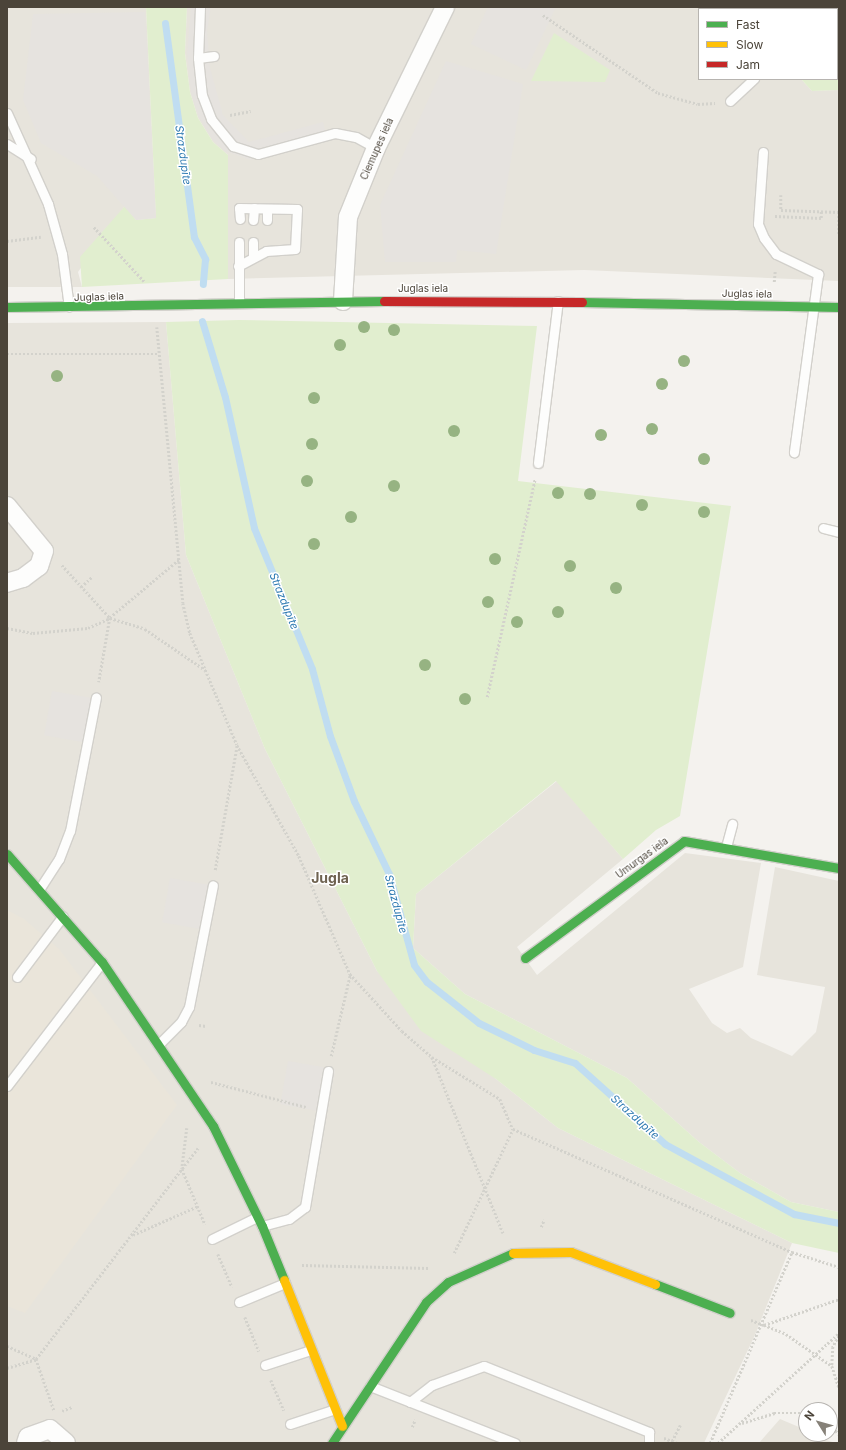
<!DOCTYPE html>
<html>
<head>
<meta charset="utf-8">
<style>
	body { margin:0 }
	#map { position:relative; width:846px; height:1450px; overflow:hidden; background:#f4f2ee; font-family:Inter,sans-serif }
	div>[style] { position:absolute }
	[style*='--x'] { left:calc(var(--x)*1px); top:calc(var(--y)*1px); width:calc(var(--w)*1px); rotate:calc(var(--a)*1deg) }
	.residential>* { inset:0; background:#e7e4dc }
	.education>* { inset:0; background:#eae5da }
	.green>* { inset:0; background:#e1eecf; transform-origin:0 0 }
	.parking>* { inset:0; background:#e6e3df; transform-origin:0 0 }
	.stream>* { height:7px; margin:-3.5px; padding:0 3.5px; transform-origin:3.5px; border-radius:3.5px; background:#c0ddf1 }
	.path>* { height:2.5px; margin-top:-1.25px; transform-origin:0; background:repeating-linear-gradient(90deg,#d3d2cc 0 2px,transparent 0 4px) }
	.roads { filter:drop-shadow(1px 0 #d2d0cb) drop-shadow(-1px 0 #d2d0cb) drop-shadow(0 1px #d2d0cb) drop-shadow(0 -1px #d2d0cb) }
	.lane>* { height:9px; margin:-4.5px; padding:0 4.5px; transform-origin:4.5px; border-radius:4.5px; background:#fdfdfc }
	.street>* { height:18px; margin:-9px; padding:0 9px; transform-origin:9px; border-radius:9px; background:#fdfdfc }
	.fast>* { height:9px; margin:-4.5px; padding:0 4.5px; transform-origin:4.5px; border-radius:4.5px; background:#4caf50 }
	.slow>* { height:9px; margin:-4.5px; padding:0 4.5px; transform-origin:4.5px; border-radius:4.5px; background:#ffc107 }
	.jam>* { height:9px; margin:-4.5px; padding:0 4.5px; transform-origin:4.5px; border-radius:4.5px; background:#c62828 }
	.trees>* { width:12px; height:12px; margin:-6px; border-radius:50%; background:#96b382 }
	span { translate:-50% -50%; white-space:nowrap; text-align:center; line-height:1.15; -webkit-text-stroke:3px #fff; paint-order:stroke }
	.street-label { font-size:10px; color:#4b4439 }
	.water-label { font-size:11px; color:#2e7ab2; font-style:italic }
	.district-label { font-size:14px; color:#6e6250; font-weight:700 }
	.frame { position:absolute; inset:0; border:8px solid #4b4439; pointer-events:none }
	.legend { position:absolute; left:698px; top:8px; width:140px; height:72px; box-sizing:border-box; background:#fff; border:1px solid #b7b4b0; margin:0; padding:5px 7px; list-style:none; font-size:12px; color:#4b4439 }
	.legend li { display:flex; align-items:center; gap:8px; height:20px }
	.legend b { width:20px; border:1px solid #b7b4b0 }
	.north { position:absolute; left:798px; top:1402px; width:40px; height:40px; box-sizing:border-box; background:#fff; border:1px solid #b7b4b0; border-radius:50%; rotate:307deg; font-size:11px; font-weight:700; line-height:16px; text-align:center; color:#4b4439 }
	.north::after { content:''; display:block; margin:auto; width:14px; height:18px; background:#868178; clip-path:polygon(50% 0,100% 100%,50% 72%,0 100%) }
</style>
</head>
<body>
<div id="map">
	<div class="residential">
		<div style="clip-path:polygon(7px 7px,146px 7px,156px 218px,136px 220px,125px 206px,78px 272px,82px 287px,7px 287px)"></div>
		<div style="clip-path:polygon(187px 7px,740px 7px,699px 9px,699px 79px,801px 79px,812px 91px,839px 90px,839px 281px,584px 270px,228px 279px,228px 155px,213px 142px,198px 118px,190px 92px,185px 53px)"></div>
		<div style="clip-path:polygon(166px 322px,186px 555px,265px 749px,377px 971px,496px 1079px,558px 1128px,792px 1243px,754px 1337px,704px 1443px,7px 1443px,7px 323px)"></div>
		<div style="clip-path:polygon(557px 781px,623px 859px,517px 947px,537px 975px,685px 853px,761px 863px,743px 967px,689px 989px,712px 1023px,727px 1033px,740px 1028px,751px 1038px,792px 1056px,816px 1032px,825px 987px,757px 975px,775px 867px,839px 881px,839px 1212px,791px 1202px,740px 1173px,699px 1142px,627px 1078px,465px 994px,413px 948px,416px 894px)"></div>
		<div style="clip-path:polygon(780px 1419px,806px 1430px,806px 1434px,836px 1443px,759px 1443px)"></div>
	</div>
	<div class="education">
		<div style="clip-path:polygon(7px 910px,24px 919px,59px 949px,177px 1105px,25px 1313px,7px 1306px)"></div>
	</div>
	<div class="green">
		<div style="clip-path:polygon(146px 7px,187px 7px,185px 53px,190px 92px,198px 118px,213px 142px,228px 155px,228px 279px,82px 287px,80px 257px,125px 206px,136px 220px,156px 218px)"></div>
		<div style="left:740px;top:7px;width:64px;height:3px"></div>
		<div style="clip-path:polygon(837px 31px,839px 90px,812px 91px,801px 79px,837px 79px)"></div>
		<div style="clip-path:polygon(554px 33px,610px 70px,605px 82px,531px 81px)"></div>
		<div style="clip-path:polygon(239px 320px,537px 326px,518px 481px,731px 506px,680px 816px,656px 830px,623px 859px,556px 781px,416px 894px,413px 948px,465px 994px,627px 1078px,699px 1142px,740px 1173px,791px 1202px,839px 1212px,839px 1253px,792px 1243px,558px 1128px,496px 1079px,421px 1031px,377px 971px,265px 749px,186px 555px,166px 322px)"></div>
	</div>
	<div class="parking">
		<div style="clip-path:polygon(191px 7px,211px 7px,207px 31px,210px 68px,223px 115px,249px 142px,323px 122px,328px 141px,251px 160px,225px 151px,212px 139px,199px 117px,191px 92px,187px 53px)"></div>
		<div style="clip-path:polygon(488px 7px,556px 7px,526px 70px,471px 44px)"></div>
		<div style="clip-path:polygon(145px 12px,156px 218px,136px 220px,97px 176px,41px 143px,23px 100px,33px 14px)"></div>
		<div style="clip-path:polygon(446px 61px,523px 84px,496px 254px,457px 250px,456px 262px,385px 262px,380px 205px)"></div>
		<div style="left:52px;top:691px;width:48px;height:45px;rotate:10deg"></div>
		<div style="left:170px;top:878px;width:48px;height:45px;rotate:10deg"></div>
		<div style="left:288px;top:1061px;width:48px;height:44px;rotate:10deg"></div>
	</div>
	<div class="stream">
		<div style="--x:165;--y:23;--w:216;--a:82.3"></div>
		<div style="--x:194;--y:237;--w:25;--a:63"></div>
		<div style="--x:205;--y:259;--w:25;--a:95"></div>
		<div style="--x:202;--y:321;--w:79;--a:73.2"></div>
		<div style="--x:225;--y:397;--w:134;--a:77.5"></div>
		<div style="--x:254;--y:528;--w:152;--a:67.6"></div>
		<div style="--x:312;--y:669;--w:69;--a:75"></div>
		<div style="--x:330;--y:736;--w:69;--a:69.7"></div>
		<div style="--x:354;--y:801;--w:81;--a:64.4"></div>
		<div style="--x:389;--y:874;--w:94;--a:74.6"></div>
		<div style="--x:414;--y:965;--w:21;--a:53"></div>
		<div style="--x:427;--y:982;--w:66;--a:38.3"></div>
		<div style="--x:479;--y:1023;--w:61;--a:26.1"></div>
		<div style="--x:534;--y:1050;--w:43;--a:17.6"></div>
		<div style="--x:575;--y:1063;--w:121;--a:42"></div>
		<div style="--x:665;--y:1144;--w:147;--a:28.5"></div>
		<div style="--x:794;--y:1214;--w:46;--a:11.3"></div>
	</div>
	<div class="path">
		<div style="--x:813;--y:7;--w:4;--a:34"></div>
		<div style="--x:543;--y:15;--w:139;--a:34.1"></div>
		<div style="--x:658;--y:93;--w:41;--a:15.4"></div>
		<div style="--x:698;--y:104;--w:17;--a:-3"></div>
		<div style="--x:837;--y:24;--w:2;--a:27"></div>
		<div style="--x:230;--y:115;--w:21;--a:-11"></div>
		<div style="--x:781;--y:195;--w:15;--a:90"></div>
		<div style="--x:781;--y:210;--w:58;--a:2"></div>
		<div style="--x:839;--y:212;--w:23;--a:90"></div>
		<div style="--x:775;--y:216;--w:46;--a:2.5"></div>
		<div style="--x:821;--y:218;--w:7;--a:-90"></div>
		<div style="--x:94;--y:227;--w:75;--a:47.2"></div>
		<div style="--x:7;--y:241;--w:34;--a:-7"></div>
		<div style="--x:774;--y:282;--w:11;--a:-85"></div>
		<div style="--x:157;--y:327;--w:277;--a:84.6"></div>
		<div style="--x:183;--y:603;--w:31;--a:77"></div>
		<div style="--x:190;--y:633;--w:121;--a:67.2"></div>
		<div style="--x:237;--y:745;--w:127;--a:60.8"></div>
		<div style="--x:299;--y:856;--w:129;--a:66.6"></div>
		<div style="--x:350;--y:974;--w:77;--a:47.6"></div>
		<div style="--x:402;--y:1031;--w:40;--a:41"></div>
		<div style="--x:432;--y:1057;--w:80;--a:31.7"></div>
		<div style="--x:500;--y:1099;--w:33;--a:67"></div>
		<div style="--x:513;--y:1129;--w:305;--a:23.8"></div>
		<div style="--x:792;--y:1252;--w:49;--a:17.7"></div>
		<div style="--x:7;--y:354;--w:152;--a:0"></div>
		<div style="--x:179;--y:560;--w:90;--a:140"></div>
		<div style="--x:110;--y:618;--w:37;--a:17"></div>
		<div style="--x:145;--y:629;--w:73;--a:34.3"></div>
		<div style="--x:62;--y:565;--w:72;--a:47.8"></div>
		<div style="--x:110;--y:618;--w:65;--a:99.8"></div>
		<div style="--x:81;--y:587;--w:16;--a:-43"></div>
		<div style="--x:7;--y:628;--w:26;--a:11"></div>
		<div style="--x:33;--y:633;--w:55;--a:-5.2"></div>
		<div style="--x:88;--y:628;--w:24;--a:-24"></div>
		<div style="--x:487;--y:697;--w:223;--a:-77.6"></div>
		<div style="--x:215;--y:870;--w:127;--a:-80"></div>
		<div style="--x:199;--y:1025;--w:7;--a:8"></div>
		<div style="--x:331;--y:1056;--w:83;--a:-76.8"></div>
		<div style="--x:432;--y:1057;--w:190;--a:68"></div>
		<div style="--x:211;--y:1082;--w:98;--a:14.7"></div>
		<div style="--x:187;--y:1128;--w:41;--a:97"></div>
		<div style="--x:182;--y:1169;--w:60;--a:67.3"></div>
		<div style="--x:541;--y:1227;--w:8;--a:-67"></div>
		<div style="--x:133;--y:1235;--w:71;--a:-24"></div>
		<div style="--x:454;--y:1253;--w:137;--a:-64.6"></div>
		<div style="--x:218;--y:1254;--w:36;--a:67"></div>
		<div style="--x:302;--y:1265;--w:127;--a:1.4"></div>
		<div style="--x:245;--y:1317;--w:37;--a:68"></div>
		<div style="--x:751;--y:1320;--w:14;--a:21"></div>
		<div style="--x:764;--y:1325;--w:79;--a:-19.1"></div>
		<div style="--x:764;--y:1325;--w:24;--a:22"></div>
		<div style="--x:786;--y:1334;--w:56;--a:34.8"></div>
		<div style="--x:839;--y:1336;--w:13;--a:119"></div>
		<div style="--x:833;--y:1347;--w:19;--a:93"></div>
		<div style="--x:832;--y:1366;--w:22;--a:72"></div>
		<div style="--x:7;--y:1346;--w:32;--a:24"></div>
		<div style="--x:36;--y:1359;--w:54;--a:70.6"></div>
		<div style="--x:7;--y:1368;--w:30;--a:-17"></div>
		<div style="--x:36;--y:1359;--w:266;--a:-52.5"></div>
		<div style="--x:271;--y:1380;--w:33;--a:67"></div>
		<div style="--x:62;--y:1411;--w:11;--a:-22"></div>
		<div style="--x:742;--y:1423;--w:34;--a:-17"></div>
		<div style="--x:774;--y:1413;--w:32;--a:0"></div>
		<div style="--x:830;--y:1425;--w:13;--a:45"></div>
		<div style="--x:412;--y:1427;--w:8;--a:-67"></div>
		<div style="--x:664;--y:1438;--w:14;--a:21"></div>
		<div style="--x:672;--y:1441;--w:18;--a:-63"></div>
		<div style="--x:710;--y:1443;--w:208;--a:-66.8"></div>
		<div style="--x:718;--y:1443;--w:164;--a:-42.3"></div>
	</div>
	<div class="roads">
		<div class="lane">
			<div style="--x:200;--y:7;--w:51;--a:92.2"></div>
			<div style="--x:198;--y:58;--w:37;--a:84"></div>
			<div style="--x:202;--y:95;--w:26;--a:69"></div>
			<div style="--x:211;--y:119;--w:35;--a:51"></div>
			<div style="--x:233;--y:146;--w:26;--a:18"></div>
			<div style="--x:258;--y:154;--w:80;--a:-15.3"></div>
			<div style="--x:335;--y:133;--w:21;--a:11"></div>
			<div style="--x:356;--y:137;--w:23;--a:29"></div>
			<div style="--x:713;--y:7;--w:3;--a:45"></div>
			<div style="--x:198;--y:58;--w:16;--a:-7"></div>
			<div style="--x:730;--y:101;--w:33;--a:-43"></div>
			<div style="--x:7;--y:113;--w:100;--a:65.7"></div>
			<div style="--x:48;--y:204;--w:52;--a:74.4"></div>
			<div style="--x:62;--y:254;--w:53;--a:82.5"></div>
			<div style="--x:7;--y:144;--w:28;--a:32"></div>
			<div style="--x:763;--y:152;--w:72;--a:94"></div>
			<div style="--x:758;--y:224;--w:15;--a:67"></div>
			<div style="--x:764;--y:238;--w:20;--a:53"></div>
			<div style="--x:776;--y:254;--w:47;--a:25.5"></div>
			<div style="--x:818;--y:274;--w:180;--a:97.7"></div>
			<div style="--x:253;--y:220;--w:12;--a:-85"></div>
			<div style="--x:267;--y:220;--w:11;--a:-90"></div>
			<div style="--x:253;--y:242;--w:13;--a:90"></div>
			<div style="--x:238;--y:266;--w:32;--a:-28"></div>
			<div style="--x:266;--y:251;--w:29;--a:-4"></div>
			<div style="--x:295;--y:249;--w:40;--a:-87.1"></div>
			<div style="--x:297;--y:209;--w:58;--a:-179"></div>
			<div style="--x:239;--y:208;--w:11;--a:85"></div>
			<div style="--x:239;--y:303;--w:61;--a:-90"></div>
			<div style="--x:538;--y:463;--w:163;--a:-83"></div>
			<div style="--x:823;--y:528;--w:16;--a:14"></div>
			<div style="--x:726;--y:847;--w:24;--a:-75"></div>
			<div style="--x:40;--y:888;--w:35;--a:-57"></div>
			<div style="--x:59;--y:859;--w:30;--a:-69"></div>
			<div style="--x:70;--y:831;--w:136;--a:-79"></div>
			<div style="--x:17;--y:977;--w:76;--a:-53"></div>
			<div style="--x:160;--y:1043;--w:30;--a:-45"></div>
			<div style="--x:181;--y:1022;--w:17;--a:-62"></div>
			<div style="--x:189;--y:1007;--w:124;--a:-78.9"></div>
			<div style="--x:7;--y:1086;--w:156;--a:-52.5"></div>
			<div style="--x:262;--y:1226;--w:28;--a:-15"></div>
			<div style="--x:289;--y:1219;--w:20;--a:-37"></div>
			<div style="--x:305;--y:1207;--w:138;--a:-80.4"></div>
			<div style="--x:212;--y:1239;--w:50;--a:-26.1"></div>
			<div style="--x:239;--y:1302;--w:50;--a:-22.4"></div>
			<div style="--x:265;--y:1365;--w:48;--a:-18.1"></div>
			<div style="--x:370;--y:1386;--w:156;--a:21.5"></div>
			<div style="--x:410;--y:1402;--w:28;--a:-38"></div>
			<div style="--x:432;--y:1385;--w:55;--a:-20.1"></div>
			<div style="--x:484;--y:1366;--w:178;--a:21.8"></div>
			<div style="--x:649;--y:1432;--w:11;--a:90"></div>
			<div style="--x:290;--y:1424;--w:47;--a:-18.4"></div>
		</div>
		<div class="street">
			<div style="--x:343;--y:301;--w:84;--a:-86.6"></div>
			<div style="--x:348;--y:217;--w:74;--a:-67.9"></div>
			<div style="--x:376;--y:148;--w:157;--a:-63.9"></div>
			<div style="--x:7;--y:506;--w:58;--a:50.6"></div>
			<div style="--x:44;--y:551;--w:16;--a:108"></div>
			<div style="--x:39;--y:566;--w:20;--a:143"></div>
			<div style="--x:23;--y:578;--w:17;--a:163"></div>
			<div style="--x:26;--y:1443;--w:6;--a:-72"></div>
			<div style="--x:28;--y:1437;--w:23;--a:-20"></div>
			<div style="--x:50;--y:1429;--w:21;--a:41"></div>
		</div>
		<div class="fast">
			<div style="--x:582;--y:302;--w:257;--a:1.1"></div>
			<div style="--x:7;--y:307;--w:377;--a:-0.9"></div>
			<div style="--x:7;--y:854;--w:144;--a:48.7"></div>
			<div style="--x:102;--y:962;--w:198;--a:55.9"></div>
			<div style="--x:213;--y:1126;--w:111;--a:63.9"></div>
			<div style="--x:262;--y:1226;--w:58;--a:67.8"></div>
			<div style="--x:525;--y:958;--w:197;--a:-36.3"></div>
			<div style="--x:684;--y:841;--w:157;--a:9.9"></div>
			<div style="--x:655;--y:1284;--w:80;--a:21.1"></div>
			<div style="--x:332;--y:1443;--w:169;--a:-56.3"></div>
			<div style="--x:426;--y:1302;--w:30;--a:-42"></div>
			<div style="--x:448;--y:1282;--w:71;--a:-24"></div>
		</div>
		<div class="slow">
			<div style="--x:513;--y:1253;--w:58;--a:-1"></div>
			<div style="--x:571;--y:1252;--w:90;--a:20.9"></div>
			<div style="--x:284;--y:1280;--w:157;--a:68.3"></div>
		</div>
		<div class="jam">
			<div style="--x:384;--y:301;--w:198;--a:0.3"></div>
		</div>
	</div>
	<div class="trees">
		<div style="left:364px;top:327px"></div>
		<div style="left:394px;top:330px"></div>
		<div style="left:340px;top:345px"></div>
		<div style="left:684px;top:361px"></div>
		<div style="left:57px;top:376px"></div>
		<div style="left:662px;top:384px"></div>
		<div style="left:314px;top:398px"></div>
		<div style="left:652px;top:429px"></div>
		<div style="left:454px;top:431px"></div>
		<div style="left:601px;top:435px"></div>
		<div style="left:312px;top:444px"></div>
		<div style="left:704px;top:459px"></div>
		<div style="left:307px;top:481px"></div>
		<div style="left:394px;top:486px"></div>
		<div style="left:558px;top:493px"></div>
		<div style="left:590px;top:494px"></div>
		<div style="left:642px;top:505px"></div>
		<div style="left:704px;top:512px"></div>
		<div style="left:351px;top:517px"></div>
		<div style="left:314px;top:544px"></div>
		<div style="left:495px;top:559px"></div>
		<div style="left:570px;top:566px"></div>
		<div style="left:616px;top:588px"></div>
		<div style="left:488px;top:602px"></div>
		<div style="left:558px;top:612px"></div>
		<div style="left:517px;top:622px"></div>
		<div style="left:425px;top:665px"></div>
		<div style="left:465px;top:699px"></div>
	</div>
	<div class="street-label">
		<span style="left:377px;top:149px;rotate:-66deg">Ciemupes iela</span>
		<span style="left:423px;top:289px">Juglas iela</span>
		<span style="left:747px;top:294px;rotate:1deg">Juglas iela</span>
		<span style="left:99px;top:297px;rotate:-2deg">Juglas iela</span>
		<span style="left:642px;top:858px;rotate:-36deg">Umurgas iela</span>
	</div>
	<div class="water-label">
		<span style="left:183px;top:155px;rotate:82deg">Strazdupīte</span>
		<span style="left:284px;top:601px;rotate:68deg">Strazdupīte</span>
		<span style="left:396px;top:904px;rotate:75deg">Strazdupīte</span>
		<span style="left:635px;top:1117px;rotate:42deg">Strazdupīte</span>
	</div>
	<div class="district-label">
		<span style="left:330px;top:878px">Jugla</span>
	</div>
	<div class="frame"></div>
	<ul class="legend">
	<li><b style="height:5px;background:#4caf50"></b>Fast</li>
	<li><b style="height:5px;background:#ffc107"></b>Slow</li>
	<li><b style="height:5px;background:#c62828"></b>Jam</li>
	</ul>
	<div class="north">N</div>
</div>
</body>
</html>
